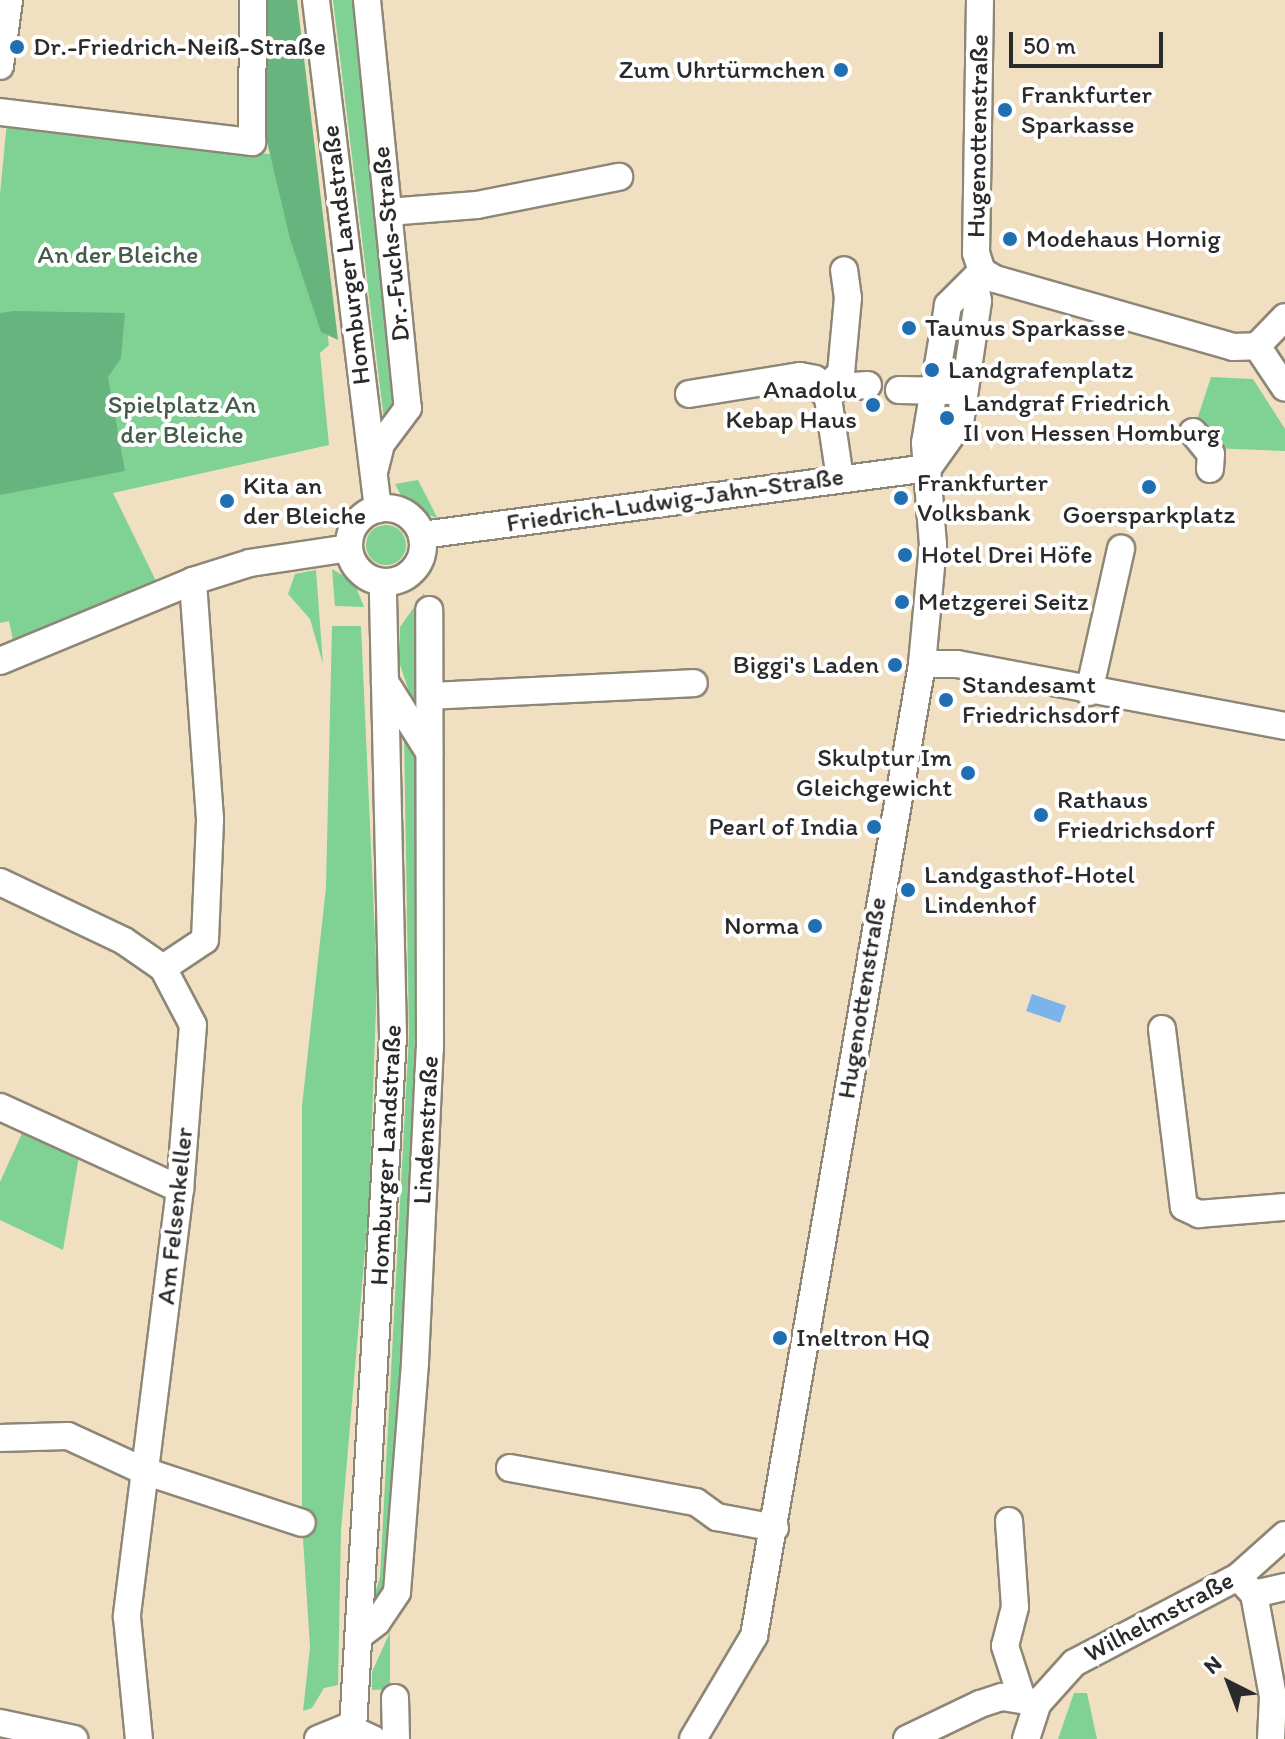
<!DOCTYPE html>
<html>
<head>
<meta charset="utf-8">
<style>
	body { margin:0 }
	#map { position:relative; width:1285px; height:1739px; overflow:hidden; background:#f0e0c1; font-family:Itim,sans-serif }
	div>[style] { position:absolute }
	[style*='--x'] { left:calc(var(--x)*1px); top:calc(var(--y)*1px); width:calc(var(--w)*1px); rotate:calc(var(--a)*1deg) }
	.green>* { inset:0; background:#80d294 }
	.round { border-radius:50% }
	.forest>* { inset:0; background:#68b47e }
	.water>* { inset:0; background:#7ab4eb; transform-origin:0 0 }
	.roads { filter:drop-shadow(2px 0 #8e8676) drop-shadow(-2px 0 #8e8676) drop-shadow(0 2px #8e8676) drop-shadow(0 -2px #8e8676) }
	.minor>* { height:26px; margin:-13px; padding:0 13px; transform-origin:13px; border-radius:13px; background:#fff }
	.minor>.ring { margin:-13px; padding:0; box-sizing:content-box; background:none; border:26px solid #fff; border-radius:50% }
	.dots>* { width:22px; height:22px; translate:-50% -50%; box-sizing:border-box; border:4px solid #fff; border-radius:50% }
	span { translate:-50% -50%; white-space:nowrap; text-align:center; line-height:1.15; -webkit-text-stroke:8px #fff; paint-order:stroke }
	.poi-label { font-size:26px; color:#2b2b2b }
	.left { translate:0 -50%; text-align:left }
	.right { translate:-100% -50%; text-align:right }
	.street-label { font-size:26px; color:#2b2b2b }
	.park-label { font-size:26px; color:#445d4a }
	.north { position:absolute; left:1189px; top:1643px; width:80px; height:80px; -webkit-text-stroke:6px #fff; paint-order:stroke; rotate:318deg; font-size:22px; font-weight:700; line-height:32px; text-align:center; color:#2b2b2b }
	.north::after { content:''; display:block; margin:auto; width:28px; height:36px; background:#2b2b2b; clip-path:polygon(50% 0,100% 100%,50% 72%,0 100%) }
	.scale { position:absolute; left:1009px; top:32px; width:154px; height:36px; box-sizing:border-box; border:4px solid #2b2b2b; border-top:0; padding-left:10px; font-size:24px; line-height:28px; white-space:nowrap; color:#2b2b2b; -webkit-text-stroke:6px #fff; paint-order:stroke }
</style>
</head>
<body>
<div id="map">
	<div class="green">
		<div style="clip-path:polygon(333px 0,359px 0,397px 404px,384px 420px)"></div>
		<div style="clip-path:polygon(7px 121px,308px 159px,329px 345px,320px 353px,329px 445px,113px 493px,157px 583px,14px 645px,9px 621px,0 623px,0 194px)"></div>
		<div style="clip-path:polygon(1211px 377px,1253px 379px,1285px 429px,1285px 451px,1188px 447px)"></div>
		<div style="clip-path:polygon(418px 480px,438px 519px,405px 503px,395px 484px)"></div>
		<div class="round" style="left:366px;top:525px;width:40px;height:40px"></div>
		<div style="clip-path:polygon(332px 569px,354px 582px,364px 607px,335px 606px)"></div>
		<div style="clip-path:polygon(316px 570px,323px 664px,310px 619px,288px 594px,295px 574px)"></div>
		<div style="clip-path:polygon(424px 593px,426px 609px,415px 709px,399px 662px,400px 627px)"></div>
		<div style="clip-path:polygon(332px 626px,361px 626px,377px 981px,369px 1204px,341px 1531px,338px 1685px,324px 1688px,312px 1708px,303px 1711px,310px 1647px,302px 1523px,302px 1106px,326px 887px)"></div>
		<div style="clip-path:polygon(404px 733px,422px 771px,411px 1185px,390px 1578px,383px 1598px,373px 1599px,380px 1577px,409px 1035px)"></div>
		<div style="clip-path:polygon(23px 1131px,79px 1156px,63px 1250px,0 1220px,0 1182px)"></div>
		<div style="clip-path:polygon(390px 1632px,390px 1689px,372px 1690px,372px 1672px)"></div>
		<div style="clip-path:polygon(1074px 1693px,1087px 1693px,1097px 1739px,1058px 1739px)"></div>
	</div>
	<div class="forest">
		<div style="clip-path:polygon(266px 0,297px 0,338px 340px,321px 332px,290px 239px,265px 133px)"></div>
		<div style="clip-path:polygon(14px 311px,125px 313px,121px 358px,108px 377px,125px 471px,0 495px,0 313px)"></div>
	</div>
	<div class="water">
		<div style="left:1032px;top:994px;width:36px;height:18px;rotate:19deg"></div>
	</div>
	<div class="roads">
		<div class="minor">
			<div style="--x:316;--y:0;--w:513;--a:83.06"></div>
			<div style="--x:367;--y:0;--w:410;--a:84.3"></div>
			<div style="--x:408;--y:408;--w:45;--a:126.9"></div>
			<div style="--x:381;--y:444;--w:25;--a:104"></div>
			<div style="--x:980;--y:0;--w:253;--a:90.9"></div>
			<div style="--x:976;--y:253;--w:19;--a:72"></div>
			<div style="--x:0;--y:66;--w:67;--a:-82.2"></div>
			<div style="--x:0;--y:112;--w:254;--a:6.8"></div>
			<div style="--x:252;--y:142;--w:142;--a:-89.6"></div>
			<div style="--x:388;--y:212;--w:89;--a:-4.5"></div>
			<div style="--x:477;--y:205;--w:145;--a:-11.2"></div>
			<div style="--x:982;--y:271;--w:15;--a:32"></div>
			<div style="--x:995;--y:279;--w:248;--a:15.9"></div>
			<div style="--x:1233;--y:347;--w:24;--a:-2"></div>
			<div style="--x:1257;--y:346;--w:40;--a:-46"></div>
			<div style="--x:1257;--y:346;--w:50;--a:56.3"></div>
			<div style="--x:825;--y:388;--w:22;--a:-43"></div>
			<div style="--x:841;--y:373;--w:75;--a:-84.7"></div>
			<div style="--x:848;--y:298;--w:28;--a:-98"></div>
			<div style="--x:825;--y:388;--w:43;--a:-4"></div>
			<div style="--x:899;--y:390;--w:53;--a:1.1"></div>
			<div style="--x:689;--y:394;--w:112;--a:-9.2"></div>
			<div style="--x:800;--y:376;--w:15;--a:11"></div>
			<div style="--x:815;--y:379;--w:23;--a:56"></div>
			<div style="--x:828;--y:398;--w:81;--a:81.5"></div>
			<div style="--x:1193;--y:432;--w:28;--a:51"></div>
			<div style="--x:1211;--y:454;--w:15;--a:94"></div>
			<div style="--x:928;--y:468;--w:55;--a:-54.6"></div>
			<div style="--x:960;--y:423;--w:123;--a:-81.6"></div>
			<div style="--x:978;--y:301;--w:22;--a:-100"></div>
			<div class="ring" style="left:349px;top:508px;width:48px;height:48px"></div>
			<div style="--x:422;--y:535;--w:510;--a:-7.54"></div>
			<div style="--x:0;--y:661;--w:209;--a:-22.5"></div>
			<div style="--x:193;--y:581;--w:60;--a:-17.5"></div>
			<div style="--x:250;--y:563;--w:100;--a:-8.6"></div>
			<div style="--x:922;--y:664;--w:35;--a:0"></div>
			<div style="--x:957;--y:664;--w:334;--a:10.7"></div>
			<div style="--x:385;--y:682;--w:83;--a:57.8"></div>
			<div style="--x:1089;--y:692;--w:147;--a:-77.4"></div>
			<div style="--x:430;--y:696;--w:264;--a:-2.8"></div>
			<div style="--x:0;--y:882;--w:137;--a:25.4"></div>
			<div style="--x:124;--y:941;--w:47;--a:34.7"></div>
			<div style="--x:163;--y:968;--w:64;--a:62.2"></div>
			<div style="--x:193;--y:1025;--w:165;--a:94.5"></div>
			<div style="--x:180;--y:1189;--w:431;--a:97.1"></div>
			<div style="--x:127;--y:1617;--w:123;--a:84.4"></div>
			<div style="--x:163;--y:968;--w:50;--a:-33.7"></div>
			<div style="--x:205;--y:940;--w:121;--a:-87.6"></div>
			<div style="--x:210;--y:819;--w:239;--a:-94.1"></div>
			<div style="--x:1162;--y:1029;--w:179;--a:83"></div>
			<div style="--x:1184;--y:1207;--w:17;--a:25"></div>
			<div style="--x:1199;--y:1214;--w:86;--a:-4.7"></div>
			<div style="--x:0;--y:1107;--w:198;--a:24.5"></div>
			<div style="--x:0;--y:1438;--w:68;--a:-1.7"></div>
			<div style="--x:68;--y:1436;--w:84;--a:24.7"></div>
			<div style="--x:144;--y:1471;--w:166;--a:18.2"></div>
			<div style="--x:510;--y:1468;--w:189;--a:10.4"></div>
			<div style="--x:696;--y:1502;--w:26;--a:36"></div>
			<div style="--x:717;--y:1517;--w:59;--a:10.7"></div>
			<div style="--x:1009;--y:1521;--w:86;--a:86"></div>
			<div style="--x:1015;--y:1607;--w:40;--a:104.4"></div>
			<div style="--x:1005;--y:1646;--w:56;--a:72.2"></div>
			<div style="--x:1238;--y:1577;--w:23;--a:47"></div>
			<div style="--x:1254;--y:1594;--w:105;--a:79.5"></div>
			<div style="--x:1273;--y:1697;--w:42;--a:92.7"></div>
			<div style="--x:1254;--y:1594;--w:32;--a:-13"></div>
			<div style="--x:360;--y:1635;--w:21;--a:-37"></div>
			<div style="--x:377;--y:1622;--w:36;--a:-56"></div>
			<div style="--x:397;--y:1592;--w:231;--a:-85.5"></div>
			<div style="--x:415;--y:1362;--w:314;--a:-87.3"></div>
			<div style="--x:430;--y:1048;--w:438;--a:-90.1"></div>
			<div style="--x:395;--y:1698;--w:41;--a:88.6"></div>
			<div style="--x:0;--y:1723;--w:76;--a:12.2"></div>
			<div style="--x:353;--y:1728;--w:693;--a:-86.69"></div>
			<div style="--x:393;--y:1036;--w:454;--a:-91.3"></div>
			<div style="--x:318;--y:1739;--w:31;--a:-22"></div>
			<div style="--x:347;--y:1727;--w:29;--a:25"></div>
			<div style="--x:693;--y:1739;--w:120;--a:-59.4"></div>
			<div style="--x:754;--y:1636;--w:986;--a:-80.19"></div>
			<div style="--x:922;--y:664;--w:120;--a:-84.7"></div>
			<div style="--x:933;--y:545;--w:102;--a:-94.5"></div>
			<div style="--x:925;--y:443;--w:140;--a:-80.5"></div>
			<div style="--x:948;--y:305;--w:48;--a:-45"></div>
			<div style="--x:907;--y:1739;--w:81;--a:-25.6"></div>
			<div style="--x:980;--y:1704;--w:23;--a:-18"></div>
			<div style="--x:1002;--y:1697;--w:36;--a:9"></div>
			<div style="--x:1026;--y:1739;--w:38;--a:-72"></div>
			<div style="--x:1038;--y:1703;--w:54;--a:-48"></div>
			<div style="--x:1074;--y:1663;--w:185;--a:-27.7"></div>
			<div style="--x:1238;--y:1577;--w:63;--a:-41.8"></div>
		</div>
	</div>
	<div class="dots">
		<div style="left:17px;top:47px;background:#1f6fb2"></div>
		<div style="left:841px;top:70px;background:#1f6fb2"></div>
		<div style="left:1005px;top:110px;background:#1f6fb2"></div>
		<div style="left:1010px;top:239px;background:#1f6fb2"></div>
		<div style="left:909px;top:328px;background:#1f6fb2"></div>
		<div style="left:932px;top:370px;background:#1f6fb2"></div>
		<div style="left:873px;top:405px;background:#1f6fb2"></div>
		<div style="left:947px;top:418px;background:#1f6fb2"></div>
		<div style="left:1149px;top:487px;background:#1f6fb2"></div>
		<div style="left:901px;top:498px;background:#1f6fb2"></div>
		<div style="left:227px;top:501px;background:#1f6fb2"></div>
		<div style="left:905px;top:555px;background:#1f6fb2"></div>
		<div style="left:902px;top:602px;background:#1f6fb2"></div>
		<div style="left:895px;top:665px;background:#1f6fb2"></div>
		<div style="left:946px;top:700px;background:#1f6fb2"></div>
		<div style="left:968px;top:773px;background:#1f6fb2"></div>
		<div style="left:1041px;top:815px;background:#1f6fb2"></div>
		<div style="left:874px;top:827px;background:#1f6fb2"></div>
		<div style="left:908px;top:890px;background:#1f6fb2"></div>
		<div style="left:815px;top:926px;background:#1f6fb2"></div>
		<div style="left:780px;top:1338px;background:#1f6fb2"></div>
	</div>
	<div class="poi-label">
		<span class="left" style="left:33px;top:47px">Dr.-Friedrich-Neiß-Straße</span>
		<span class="right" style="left:825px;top:70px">Zum Uhrtürmchen</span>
		<span class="left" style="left:1021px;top:110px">Frankfurter<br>Sparkasse</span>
		<span class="left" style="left:1026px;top:239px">Modehaus Hornig</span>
		<span class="left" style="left:925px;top:328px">Taunus Sparkasse</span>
		<span class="left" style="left:948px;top:370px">Landgrafenplatz</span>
		<span class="right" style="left:857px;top:405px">Anadolu<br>Kebap Haus</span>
		<span class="left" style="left:963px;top:418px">Landgraf Friedrich<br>II von Hessen Homburg</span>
		<span class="left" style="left:917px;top:498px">Frankfurter<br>Volksbank</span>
		<span class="left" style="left:243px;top:501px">Kita an<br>der Bleiche</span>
		<span style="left:1149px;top:515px">Goersparkplatz</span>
		<span class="left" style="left:921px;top:555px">Hotel Drei Höfe</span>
		<span class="left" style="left:918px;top:602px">Metzgerei Seitz</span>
		<span class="right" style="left:879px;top:665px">Biggi's Laden</span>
		<span class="left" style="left:962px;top:700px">Standesamt<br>Friedrichsdorf</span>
		<span class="right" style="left:952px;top:773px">Skulptur Im<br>Gleichgewicht</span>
		<span class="left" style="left:1057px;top:815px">Rathaus<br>Friedrichsdorf</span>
		<span class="right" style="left:858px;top:827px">Pearl of India</span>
		<span class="left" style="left:924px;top:890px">Landgasthof-Hotel<br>Lindenhof</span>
		<span class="right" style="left:799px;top:926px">Norma</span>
		<span class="left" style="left:796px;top:1338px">Ineltron HQ</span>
	</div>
	<div class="street-label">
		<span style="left:978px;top:136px;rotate:-89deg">Hugenottenstraße</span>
		<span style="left:391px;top:244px;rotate:-96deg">Dr.-Fuchs-Straße</span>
		<span style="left:346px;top:255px;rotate:-97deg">Homburger Landstraße</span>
		<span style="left:675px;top:500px;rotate:-8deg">Friedrich-Ludwig-Jahn-Straße</span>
		<span style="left:862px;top:998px;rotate:-81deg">Hugenottenstraße</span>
		<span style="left:426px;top:1130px;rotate:-87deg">Lindenstraße</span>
		<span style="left:386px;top:1155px;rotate:-87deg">Homburger Landstraße</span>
		<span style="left:175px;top:1216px;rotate:-84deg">Am Felsenkeller</span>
		<span style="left:1159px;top:1617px;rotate:-28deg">Wilhelmstraße</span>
	</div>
	<div class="park-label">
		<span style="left:118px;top:255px">An der Bleiche</span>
		<span style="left:182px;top:420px">Spielplatz An<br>der Bleiche</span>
	</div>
	<div class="north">N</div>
	<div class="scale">50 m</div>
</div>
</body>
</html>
